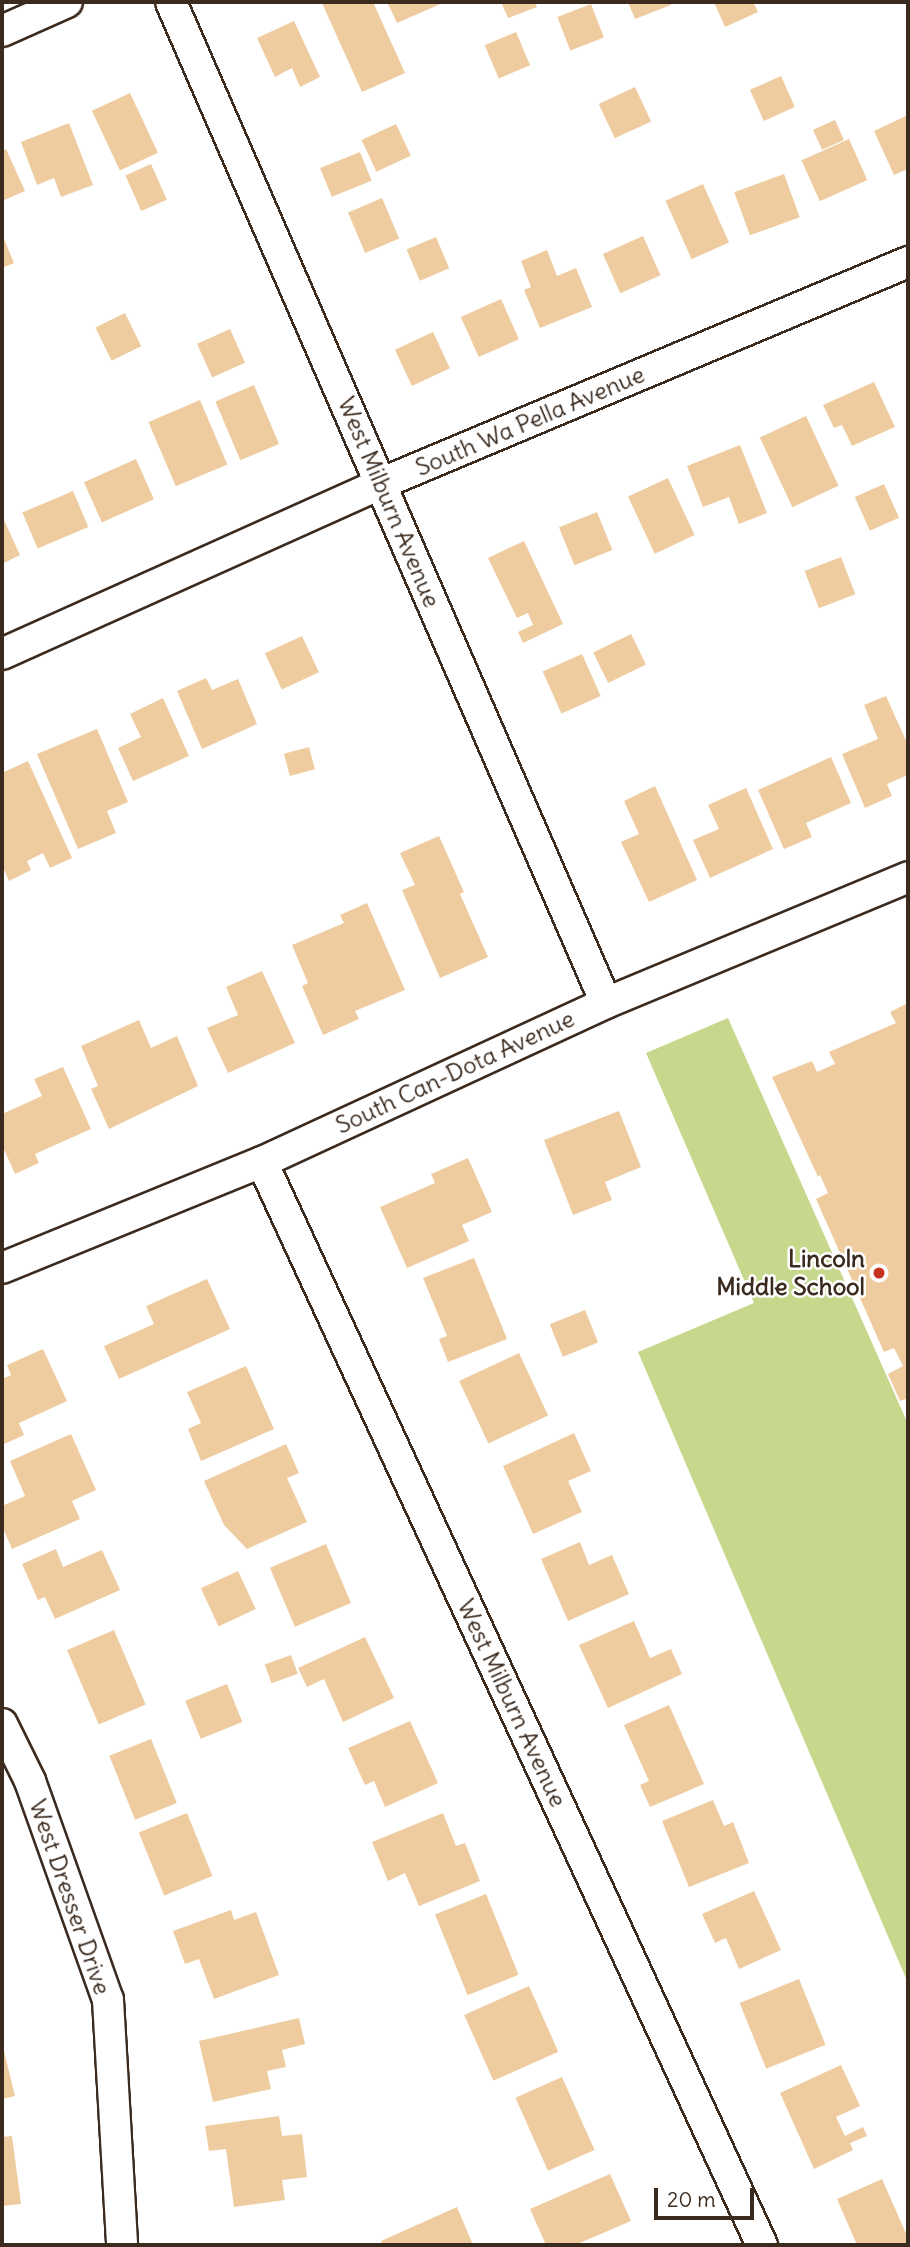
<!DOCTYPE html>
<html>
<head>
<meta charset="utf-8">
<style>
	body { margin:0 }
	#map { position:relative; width:910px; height:2247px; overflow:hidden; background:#fff; font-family:Delius,sans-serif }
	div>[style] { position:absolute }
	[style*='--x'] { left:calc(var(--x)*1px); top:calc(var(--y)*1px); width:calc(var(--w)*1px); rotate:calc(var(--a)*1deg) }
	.green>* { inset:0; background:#c7d78b }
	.building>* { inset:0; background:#efcca0; transform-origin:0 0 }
	.roads { filter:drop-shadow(2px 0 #3b2a1e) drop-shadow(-2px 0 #3b2a1e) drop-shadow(0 2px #3b2a1e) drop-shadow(0 -2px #3b2a1e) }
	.street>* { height:30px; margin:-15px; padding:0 15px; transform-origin:15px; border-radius:15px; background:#fff }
	.dots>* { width:19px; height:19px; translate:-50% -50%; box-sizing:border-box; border:4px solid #fff; border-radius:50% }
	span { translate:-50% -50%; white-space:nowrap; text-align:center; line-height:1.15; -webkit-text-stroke:5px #fff; paint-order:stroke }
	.street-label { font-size:24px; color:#3b2a1e }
	.poi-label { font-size:24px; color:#3b2a1e; font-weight:700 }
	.right { translate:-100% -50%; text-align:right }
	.frame { position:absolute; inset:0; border:4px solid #3b2a1e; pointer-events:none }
	.scale { position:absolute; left:654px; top:2188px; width:100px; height:32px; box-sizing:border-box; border:4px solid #3b2a1e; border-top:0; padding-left:9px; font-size:21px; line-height:24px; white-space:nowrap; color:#3b2a1e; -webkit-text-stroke:5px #fff; paint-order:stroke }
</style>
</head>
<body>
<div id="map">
	<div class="green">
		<div style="clip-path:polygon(728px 1018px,908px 1424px,908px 1983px,638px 1352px,754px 1303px,646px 1053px)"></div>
	</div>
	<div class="building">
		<div style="clip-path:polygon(325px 2px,373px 2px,405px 73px,362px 92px,322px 3px)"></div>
		<div style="clip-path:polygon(387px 2px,445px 2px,397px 23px)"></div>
		<div style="clip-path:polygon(501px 2px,535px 2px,537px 7px,508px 18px)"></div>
		<div style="clip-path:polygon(628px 2px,670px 2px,671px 5px,635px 19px)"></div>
		<div style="clip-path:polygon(714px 2px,753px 2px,758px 12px,725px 27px)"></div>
		<div style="left:591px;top:4px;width:36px;height:36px;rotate:69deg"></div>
		<div style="clip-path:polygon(294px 21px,320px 77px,300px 87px,292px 68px,275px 77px,257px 38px)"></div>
		<div style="left:516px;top:32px;width:36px;height:34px;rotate:67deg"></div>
		<div style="left:781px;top:76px;width:34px;height:34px;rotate:66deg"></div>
		<div style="left:635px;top:87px;width:38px;height:40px;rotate:65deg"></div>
		<div style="left:130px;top:93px;width:66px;height:42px;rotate:65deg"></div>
		<div style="clip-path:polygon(908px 115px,908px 169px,894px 175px,874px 131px)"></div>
		<div style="left:835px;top:120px;width:22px;height:24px;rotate:66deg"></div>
		<div style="clip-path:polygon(69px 123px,93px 185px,61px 197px,54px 178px,37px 185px,21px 142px)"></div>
		<div style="left:396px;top:124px;width:35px;height:38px;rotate:65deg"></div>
		<div style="left:849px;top:139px;width:45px;height:52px;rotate:66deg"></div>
		<div style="clip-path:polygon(6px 149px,25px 191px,2px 201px,2px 151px)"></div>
		<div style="left:360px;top:152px;width:31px;height:43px;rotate:68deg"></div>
		<div style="left:151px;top:164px;width:39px;height:28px;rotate:66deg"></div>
		<div style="left:784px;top:174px;width:46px;height:53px;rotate:70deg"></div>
		<div style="left:703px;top:184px;width:64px;height:41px;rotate:66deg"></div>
		<div style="left:382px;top:198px;width:44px;height:37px;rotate:67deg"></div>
		<div style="clip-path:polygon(2px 234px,14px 263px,2px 268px)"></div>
		<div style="left:643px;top:236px;width:43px;height:44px;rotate:66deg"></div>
		<div style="left:436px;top:237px;width:34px;height:32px;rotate:67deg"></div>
		<div style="clip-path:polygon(547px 250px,557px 276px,576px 268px,592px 307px,540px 328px,524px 290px,531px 287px,521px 261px)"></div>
		<div style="left:501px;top:299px;width:44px;height:44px;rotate:66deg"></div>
		<div style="left:125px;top:313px;width:37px;height:33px;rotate:64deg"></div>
		<div style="left:230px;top:329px;width:37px;height:36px;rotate:66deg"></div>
		<div style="left:433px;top:332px;width:40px;height:42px;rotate:65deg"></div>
		<div style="clip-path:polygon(874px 382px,895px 427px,852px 446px,842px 425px,834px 428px,823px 405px)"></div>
		<div style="left:254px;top:385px;width:64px;height:42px;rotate:67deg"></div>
		<div style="left:200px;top:400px;width:70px;height:56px;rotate:67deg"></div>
		<div style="left:806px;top:416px;width:77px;height:51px;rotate:65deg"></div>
		<div style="clip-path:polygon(740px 445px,767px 513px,739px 524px,729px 497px,703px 507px,687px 466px)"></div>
		<div style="left:136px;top:459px;width:44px;height:57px;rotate:66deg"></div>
		<div style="left:668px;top:478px;width:63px;height:44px;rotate:65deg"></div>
		<div style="left:884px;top:484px;width:37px;height:32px;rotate:66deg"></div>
		<div style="left:73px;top:491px;width:39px;height:55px;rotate:67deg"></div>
		<div style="left:597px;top:512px;width:41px;height:41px;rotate:68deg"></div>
		<div style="clip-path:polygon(4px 520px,20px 555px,2px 564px,2px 521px)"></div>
		<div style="clip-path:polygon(524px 541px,563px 624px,523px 643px,518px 632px,533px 625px,528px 613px,517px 618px,488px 558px)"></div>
		<div style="left:841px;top:557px;width:40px;height:39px;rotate:69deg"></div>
		<div style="left:631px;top:634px;width:34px;height:42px;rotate:64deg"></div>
		<div style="left:302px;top:636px;width:40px;height:41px;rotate:65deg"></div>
		<div style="left:582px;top:654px;width:46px;height:43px;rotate:66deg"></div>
		<div style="clip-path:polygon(206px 678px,212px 690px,238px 679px,257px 724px,202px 749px,177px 691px)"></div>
		<div style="clip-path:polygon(886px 696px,908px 745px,908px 775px,887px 784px,892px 796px,865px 808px,842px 754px,878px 739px,864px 705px)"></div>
		<div style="clip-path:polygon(163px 698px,189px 756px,133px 781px,118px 748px,141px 737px,130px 714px)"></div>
		<div style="clip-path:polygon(97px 729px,128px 802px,107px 811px,116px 833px,78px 849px,37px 754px)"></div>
		<div style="left:309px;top:747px;width:23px;height:26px;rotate:75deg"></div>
		<div style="clip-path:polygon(831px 757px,851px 803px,806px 823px,812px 837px,784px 849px,758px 790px)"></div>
		<div style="clip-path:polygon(28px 761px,72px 858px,50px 868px,43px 853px,27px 861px,31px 870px,9px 881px,2px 865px,2px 773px)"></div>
		<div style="clip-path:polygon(655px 786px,697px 880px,649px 902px,621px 842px,639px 834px,624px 801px)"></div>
		<div style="clip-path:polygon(746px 788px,773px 849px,710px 878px,693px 840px,719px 829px,708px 805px)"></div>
		<div style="clip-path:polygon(439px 836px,464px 892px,460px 894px,488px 957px,440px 978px,402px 890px,415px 885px,400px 853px)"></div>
		<div style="clip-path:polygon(367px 903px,405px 990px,355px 1011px,359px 1019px,323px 1035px,302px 986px,308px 983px,292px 945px,344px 923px,340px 915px)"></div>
		<div style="clip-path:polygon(262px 971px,295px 1043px,228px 1073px,207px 1028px,238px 1015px,226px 987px)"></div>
		<div style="clip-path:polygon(908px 1003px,908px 1405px,906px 1399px,900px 1401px,888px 1374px,903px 1366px,894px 1348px,884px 1352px,816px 1199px,828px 1193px,820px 1175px,818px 1177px,772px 1077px,812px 1061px,817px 1072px,835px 1064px,829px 1052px,896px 1023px,890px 1012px)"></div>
		<div style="clip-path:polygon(139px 1020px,151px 1048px,177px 1036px,198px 1086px,109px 1129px,91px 1089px,98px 1086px,81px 1046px)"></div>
		<div style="clip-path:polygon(63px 1067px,91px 1129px,35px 1154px,39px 1163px,15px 1174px,2px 1145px,2px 1114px,42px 1096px,34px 1079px)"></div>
		<div style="clip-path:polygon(619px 1111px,641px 1167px,605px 1182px,612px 1200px,573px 1215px,544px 1140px)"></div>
		<div style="clip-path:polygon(468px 1158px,492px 1212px,462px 1225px,469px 1241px,407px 1268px,380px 1207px,435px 1183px,431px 1174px)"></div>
		<div style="clip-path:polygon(474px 1258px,507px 1339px,448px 1362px,439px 1339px,447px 1336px,423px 1278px)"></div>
		<div style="clip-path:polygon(207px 1279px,230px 1329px,119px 1379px,104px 1346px,154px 1324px,146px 1306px)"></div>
		<div style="left:585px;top:1310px;width:35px;height:38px;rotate:68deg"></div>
		<div style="clip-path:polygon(43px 1349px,67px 1401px,19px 1423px,24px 1435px,2px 1445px,2px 1379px,11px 1375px,7px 1365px)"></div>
		<div style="left:519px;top:1353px;width:69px;height:66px;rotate:65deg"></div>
		<div style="clip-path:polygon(246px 1366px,274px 1429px,201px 1461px,188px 1429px,201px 1423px,187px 1392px)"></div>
		<div style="clip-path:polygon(574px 1433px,591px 1471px,568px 1481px,582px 1512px,533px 1534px,503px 1466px)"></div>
		<div style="clip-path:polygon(71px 1434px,96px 1490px,72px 1501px,80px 1519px,12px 1549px,2px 1526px,2px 1506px,25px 1496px,10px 1461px)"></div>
		<div style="clip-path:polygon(286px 1444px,299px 1473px,287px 1478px,307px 1522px,247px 1549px,224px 1525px,204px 1481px)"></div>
		<div style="clip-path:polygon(580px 1542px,589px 1565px,612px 1555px,629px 1594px,568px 1621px,541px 1559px)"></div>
		<div style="left:326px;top:1544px;width:64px;height:61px;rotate:67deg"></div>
		<div style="clip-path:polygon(56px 1549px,63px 1567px,102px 1550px,120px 1590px,55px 1619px,45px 1597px,38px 1600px,22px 1564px)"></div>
		<div style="left:238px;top:1571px;width:42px;height:41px;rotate:65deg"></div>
		<div style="clip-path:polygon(634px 1621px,650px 1658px,671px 1649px,682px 1674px,608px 1708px,579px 1645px)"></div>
		<div style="left:114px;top:1630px;width:81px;height:51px;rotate:67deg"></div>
		<div style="clip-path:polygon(365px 1637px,394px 1698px,343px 1722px,324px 1679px,307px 1687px,298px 1668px)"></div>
		<div style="left:291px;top:1655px;width:20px;height:28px;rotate:70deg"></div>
		<div style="left:227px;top:1684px;width:41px;height:45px;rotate:68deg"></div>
		<div style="clip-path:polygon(669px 1705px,704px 1784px,650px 1807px,640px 1785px,649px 1781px,624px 1725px)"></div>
		<div style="clip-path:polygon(410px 1721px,438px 1783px,385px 1807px,374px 1781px,365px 1785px,348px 1748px)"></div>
		<div style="left:151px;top:1739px;width:69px;height:45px;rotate:68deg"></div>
		<div style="clip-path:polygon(713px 1800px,724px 1826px,733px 1822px,749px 1863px,689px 1887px,662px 1821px)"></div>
		<div style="left:187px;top:1813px;width:68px;height:52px;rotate:68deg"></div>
		<div style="clip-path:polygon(443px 1813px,456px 1846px,465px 1843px,480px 1881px,419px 1906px,405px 1873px,388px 1881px,372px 1842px)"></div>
		<div style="clip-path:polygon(754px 1891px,781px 1950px,739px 1969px,726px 1938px,715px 1943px,702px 1914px)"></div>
		<div style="left:486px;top:1894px;width:87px;height:55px;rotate:68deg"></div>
		<div style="clip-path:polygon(231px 1910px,234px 1920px,256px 1912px,279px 1975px,214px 1999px,199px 1959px,185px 1964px,173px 1931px)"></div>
		<div style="left:799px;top:1979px;width:71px;height:64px;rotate:68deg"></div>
		<div style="left:529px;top:1986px;width:72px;height:71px;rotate:66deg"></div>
		<div style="clip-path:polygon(299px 2018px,305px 2044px,282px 2050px,286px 2067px,267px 2071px,271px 2089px,213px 2102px,199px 2041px)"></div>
		<div style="clip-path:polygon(3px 2047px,15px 2096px,2px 2099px,2px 2047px)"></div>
		<div style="clip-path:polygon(841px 2065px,860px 2106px,836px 2117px,845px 2136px,863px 2127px,867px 2136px,850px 2143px,853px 2150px,814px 2169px,780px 2093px)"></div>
		<div style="left:562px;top:2077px;width:80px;height:51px;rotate:66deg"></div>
		<div style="clip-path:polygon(279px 2116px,282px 2136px,302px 2134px,307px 2177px,282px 2180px,285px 2200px,234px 2207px,226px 2149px,209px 2151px,205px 2126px)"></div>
		<div style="clip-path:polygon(12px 2136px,21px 2204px,2px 2206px,2px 2137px)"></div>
		<div style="clip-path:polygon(610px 2174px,631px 2221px,575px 2245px,546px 2245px,530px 2209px)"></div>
		<div style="clip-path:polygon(882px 2179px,908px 2238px,908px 2245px,857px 2245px,837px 2199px)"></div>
		<div style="clip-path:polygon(457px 2207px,473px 2245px,383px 2245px,381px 2241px)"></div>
	</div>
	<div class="roads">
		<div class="street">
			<div style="--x:171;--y:2;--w:1091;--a:66.51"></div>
			<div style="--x:2;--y:31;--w:71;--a:-24"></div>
			<div style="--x:2;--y:654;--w:414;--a:-24.2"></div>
			<div style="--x:380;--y:484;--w:573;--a:-22.8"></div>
			<div style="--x:262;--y:1162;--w:1193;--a:65.22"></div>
			<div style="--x:2;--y:1268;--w:281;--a:-22.2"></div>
			<div style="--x:262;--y:1162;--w:379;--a:-24.8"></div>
			<div style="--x:606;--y:1003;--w:327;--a:-22.6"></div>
			<div style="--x:2;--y:1724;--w:64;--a:63.8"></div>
			<div style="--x:30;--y:1781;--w:232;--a:70.4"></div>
			<div style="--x:108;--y:2000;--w:245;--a:86.7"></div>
		</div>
	</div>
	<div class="dots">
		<div style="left:879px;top:1273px;background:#c8321e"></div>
	</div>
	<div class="street-label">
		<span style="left:530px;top:421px;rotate:-23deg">South Wa Pella Avenue</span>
		<span style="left:389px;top:502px;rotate:67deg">West Milburn Avenue</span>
		<span style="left:455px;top:1072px;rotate:-25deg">South Can-Dota Avenue</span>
		<span style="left:512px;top:1703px;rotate:65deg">West Milburn Avenue</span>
		<span style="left:70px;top:1897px;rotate:71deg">West Dresser Drive</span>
	</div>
	<div class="poi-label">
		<span class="right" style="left:865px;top:1273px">Lincoln<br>Middle School</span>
	</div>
	<div class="frame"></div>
	<div class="scale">20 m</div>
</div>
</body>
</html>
